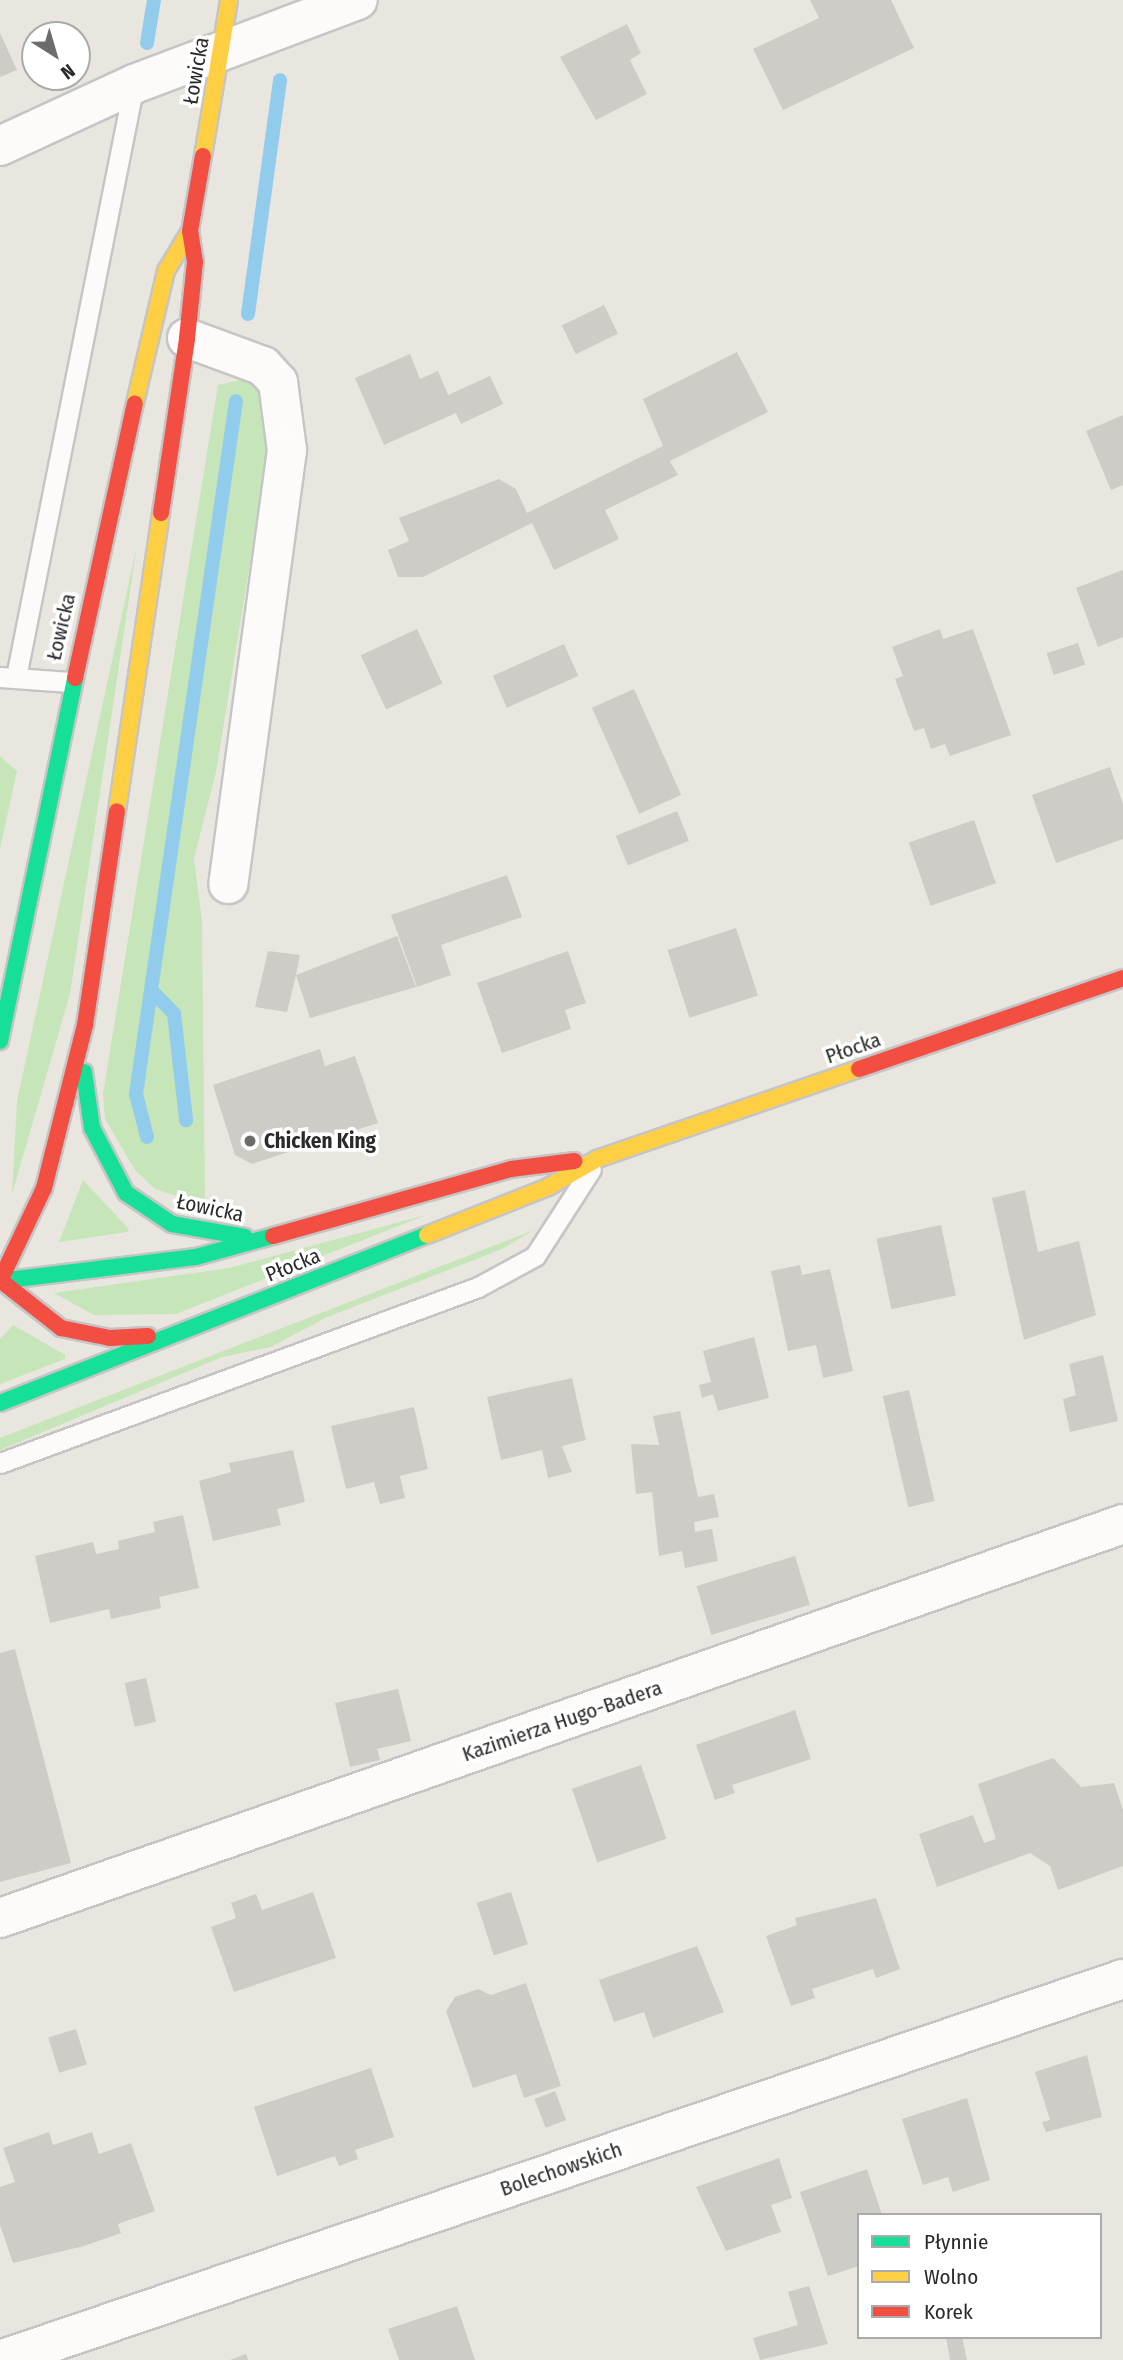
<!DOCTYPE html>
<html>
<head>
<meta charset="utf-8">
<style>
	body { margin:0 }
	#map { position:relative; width:1123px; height:2360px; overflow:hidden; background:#e9e6e0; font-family:"Fira Sans Condensed",sans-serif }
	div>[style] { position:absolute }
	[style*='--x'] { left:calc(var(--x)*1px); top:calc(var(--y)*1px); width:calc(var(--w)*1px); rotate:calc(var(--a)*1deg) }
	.green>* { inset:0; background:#c6e5b8 }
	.stream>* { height:14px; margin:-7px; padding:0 7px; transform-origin:7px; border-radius:7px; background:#92ccec }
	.building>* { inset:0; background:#ceccc7; transform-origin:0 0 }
	.roads { filter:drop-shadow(2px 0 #c6c5c5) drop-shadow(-2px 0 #c6c5c5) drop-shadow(0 2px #c6c5c5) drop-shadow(0 -2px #c6c5c5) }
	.lane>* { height:19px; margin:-9.5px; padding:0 9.5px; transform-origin:9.5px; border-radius:9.5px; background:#fcfbfa }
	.street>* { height:38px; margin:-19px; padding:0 19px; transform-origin:19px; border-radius:19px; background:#fcfbfa }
	.fast>* { height:16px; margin:-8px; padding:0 8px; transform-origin:8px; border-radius:8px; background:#16e098 }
	.slow>* { height:16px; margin:-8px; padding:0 8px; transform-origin:8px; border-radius:8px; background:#ffcf43 }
	.jam>* { height:16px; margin:-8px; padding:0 8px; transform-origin:8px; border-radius:8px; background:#f24e42 }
	.dots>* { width:19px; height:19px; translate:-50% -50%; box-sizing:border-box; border:4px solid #fff; border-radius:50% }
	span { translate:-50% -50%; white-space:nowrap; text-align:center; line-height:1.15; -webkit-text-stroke:7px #fff; paint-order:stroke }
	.street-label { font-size:21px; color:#2a2a2a }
	.poi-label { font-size:21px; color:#2a2a2a; font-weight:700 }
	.left { translate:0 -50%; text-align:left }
	.legend { position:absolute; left:857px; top:2213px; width:245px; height:126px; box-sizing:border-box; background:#fff; border:2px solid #aaa; margin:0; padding:9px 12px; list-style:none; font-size:21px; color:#2a2a2a }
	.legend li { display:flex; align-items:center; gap:14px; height:35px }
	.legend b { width:35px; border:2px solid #aaa }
	.north { position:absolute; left:21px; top:21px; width:70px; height:70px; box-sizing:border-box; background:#fff; border:2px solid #aaa; border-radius:50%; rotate:143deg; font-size:19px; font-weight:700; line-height:28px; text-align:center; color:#2a2a2a }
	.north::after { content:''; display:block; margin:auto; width:24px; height:32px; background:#6d6c6a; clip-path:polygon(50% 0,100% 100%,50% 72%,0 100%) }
</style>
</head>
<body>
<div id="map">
	<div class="green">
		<div style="clip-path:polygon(249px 378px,275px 409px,216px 772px,194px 858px,202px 921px,205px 1205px,155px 1189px,135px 1170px,105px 1119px,103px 1094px,218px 385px)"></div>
		<div style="clip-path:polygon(137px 545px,70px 994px,12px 1194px,17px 1101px)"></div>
		<div style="clip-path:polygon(0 756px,17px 771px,0 849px)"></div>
		<div style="clip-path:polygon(83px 1180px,129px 1229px,127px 1232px,59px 1242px)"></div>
		<div style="clip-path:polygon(426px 1215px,176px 1314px,94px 1315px,54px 1293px,229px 1268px)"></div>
		<div style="clip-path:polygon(534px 1230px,502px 1249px,325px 1318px,271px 1347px,222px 1357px,0 1450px,0 1438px)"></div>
		<div style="clip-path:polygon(13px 1325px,65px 1355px,65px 1359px,0 1384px,0 1339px)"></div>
	</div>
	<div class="stream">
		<div style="--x:147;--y:43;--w:44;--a:-80.8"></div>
		<div style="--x:248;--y:314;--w:236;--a:-82.2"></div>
		<div style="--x:154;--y:993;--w:29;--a:46"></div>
		<div style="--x:174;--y:1014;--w:107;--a:83.5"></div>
		<div style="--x:147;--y:1137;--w:44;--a:-104.3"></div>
		<div style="--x:136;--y:1094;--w:700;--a:-81.79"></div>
	</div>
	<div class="building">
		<div style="clip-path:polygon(810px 0,891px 0,914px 48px,783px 110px,753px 49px,819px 18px)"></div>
		<div style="clip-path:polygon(627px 24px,641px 53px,630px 60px,647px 94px,596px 120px,560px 57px)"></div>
		<div style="clip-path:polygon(0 33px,17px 70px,0 77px)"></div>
		<div style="left:604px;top:305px;width:32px;height:47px;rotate:64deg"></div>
		<div style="clip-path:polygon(737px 352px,768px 412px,670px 461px,678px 475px,605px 510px,619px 539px,554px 570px,532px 523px,423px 577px,398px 577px,388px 550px,409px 541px,399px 518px,499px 479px,516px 489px,527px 513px,663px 446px,643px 399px)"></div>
		<div style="clip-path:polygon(410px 354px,420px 379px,438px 371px,448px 395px,490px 376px,503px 404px,461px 424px,456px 413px,384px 445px,355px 378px)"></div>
		<div style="clip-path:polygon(1123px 415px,1123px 485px,1111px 490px,1086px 431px)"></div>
		<div style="clip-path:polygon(1123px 570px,1123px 637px,1098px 647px,1076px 588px)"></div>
		<div style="left:417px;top:629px;width:60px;height:62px;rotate:65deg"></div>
		<div style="clip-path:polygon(940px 629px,943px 639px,973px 629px,1011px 735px,950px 756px,945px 744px,931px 749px,924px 728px,914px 731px,895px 679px,903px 676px,892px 647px)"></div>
		<div style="left:1078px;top:643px;width:23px;height:33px;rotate:72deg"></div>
		<div style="left:564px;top:644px;width:35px;height:78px;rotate:66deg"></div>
		<div style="left:634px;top:689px;width:116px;height:46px;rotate:66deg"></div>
		<div style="clip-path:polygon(1110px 767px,1123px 804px,1123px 839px,1056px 863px,1032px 795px)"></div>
		<div style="left:677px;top:811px;width:32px;height:66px;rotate:68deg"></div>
		<div style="left:974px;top:820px;width:67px;height:69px;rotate:71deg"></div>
		<div style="clip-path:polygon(507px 875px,522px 917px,441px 945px,451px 975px,417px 987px,391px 915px)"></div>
		<div style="left:736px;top:928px;width:71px;height:72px;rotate:72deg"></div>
		<div style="clip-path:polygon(397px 936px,416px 987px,310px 1018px,296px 975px,287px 1012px,255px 1007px,268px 951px,300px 955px,296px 975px)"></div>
		<div style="clip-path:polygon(568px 951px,586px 1003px,565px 1010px,571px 1029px,502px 1053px,477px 983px)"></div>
		<div style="clip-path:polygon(320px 1049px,325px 1066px,355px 1056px,378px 1123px,252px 1164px,235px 1155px,213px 1085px)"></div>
		<div style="clip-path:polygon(1025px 1190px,1038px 1252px,1079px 1241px,1096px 1315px,1024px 1340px,992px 1198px)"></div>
		<div style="left:941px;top:1225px;width:72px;height:66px;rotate:78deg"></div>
		<div style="clip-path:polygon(800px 1265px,802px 1275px,830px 1269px,853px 1371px,823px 1378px,816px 1345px,788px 1351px,771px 1271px)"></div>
		<div style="clip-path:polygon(754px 1337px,769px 1398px,718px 1411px,713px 1394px,702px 1398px,699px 1385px,711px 1382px,703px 1351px)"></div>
		<div style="clip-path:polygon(1103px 1355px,1118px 1421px,1070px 1432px,1063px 1399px,1076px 1395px,1069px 1364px)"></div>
		<div style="clip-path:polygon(572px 1378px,586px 1440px,562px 1446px,572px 1472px,548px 1478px,542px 1450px,501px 1460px,487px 1397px)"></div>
		<div style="left:909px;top:1390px;width:114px;height:27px;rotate:77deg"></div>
		<div style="clip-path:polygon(414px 1407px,428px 1469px,400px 1476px,405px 1498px,380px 1504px,374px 1482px,346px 1489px,331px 1426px)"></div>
		<div style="clip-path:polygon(680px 1411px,698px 1497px,714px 1494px,719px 1517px,694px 1522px,695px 1532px,712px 1529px,718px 1561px,685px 1568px,682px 1551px,659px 1556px,652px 1492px,636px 1494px,631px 1444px,659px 1445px,653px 1416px)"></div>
		<div style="clip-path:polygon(293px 1450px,305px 1502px,277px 1509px,281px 1525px,213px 1541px,199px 1481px,231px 1472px,229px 1463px)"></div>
		<div style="clip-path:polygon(183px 1515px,199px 1588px,159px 1597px,161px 1608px,111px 1619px,109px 1609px,50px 1623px,35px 1556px,93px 1542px,96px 1554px,119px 1549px,118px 1541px,155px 1532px,153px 1522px)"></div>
		<div style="left:795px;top:1556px;width:51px;height:103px;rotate:73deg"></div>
		<div style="clip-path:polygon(15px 1649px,71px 1863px,0 1882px,0 1653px)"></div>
		<div style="left:146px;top:1678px;width:45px;height:22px;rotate:77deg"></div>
		<div style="clip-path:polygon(398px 1689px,411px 1741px,377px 1749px,380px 1760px,350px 1767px,335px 1703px)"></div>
		<div style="clip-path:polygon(795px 1710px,811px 1759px,732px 1785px,735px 1793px,715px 1800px,696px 1745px)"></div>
		<div style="clip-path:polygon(1053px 1758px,1081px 1787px,1114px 1783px,1123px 1810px,1123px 1866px,1058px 1890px,1050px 1866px,1030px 1853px,937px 1887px,919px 1834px,973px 1815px,984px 1843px,996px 1839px,978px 1784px)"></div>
		<div style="left:641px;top:1765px;width:78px;height:73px;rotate:71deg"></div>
		<div style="clip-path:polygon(313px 1892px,336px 1958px,234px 1992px,211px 1927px,236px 1918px,231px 1903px,256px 1894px,262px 1910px)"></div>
		<div style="left:511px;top:1892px;width:55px;height:36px;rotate:72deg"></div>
		<div style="clip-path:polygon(876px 1898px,900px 1969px,876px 1978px,873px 1969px,812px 1989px,815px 1998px,791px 2006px,766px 1936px,797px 1925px,795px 1918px)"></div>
		<div style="clip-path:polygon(697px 1946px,724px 2012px,653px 2038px,644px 2012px,614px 2022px,599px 1980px)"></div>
		<div style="clip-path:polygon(526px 1983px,561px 2086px,524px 2098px,516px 2074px,473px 2088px,446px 2011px,455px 1997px,478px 1989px,491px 1995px)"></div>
		<div style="left:76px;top:2029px;width:37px;height:29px;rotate:73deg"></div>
		<div style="clip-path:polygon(1087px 2055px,1102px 2117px,1046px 2132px,1042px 2122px,1050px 2120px,1035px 2072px)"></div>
		<div style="clip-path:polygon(371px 2068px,394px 2137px,355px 2150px,358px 2159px,339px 2166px,335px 2156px,277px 2176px,254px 2107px)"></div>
		<div style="left:555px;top:2091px;width:31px;height:22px;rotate:69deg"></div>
		<div style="clip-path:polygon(967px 2098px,990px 2180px,953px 2192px,948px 2177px,923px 2185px,902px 2119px)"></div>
		<div style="clip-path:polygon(49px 2132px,53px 2145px,92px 2132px,99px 2154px,131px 2143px,155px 2211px,118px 2224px,121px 2233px,84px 2246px,13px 2263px,0 2225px,0 2187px,15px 2182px,3px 2148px)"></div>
		<div style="clip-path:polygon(779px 2158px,792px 2198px,771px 2205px,781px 2232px,726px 2251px,696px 2187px)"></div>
		<div style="clip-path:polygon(867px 2169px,882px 2215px,859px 2215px,859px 2266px,828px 2276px,800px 2192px)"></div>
		<div style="clip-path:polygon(809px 2286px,828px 2344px,760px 2360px,753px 2338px,798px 2325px,788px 2292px)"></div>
		<div style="clip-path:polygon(457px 2306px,475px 2360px,399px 2360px,388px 2329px)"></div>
		<div style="clip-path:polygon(946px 2337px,962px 2337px,967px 2360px,950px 2360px)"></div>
		<div style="clip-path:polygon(246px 2354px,248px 2360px,230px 2360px)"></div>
	</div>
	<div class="roads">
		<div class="lane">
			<div style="--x:0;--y:677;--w:70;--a:4.1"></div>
			<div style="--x:16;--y:677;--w:605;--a:-78.75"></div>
			<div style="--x:0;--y:1463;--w:509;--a:-20.21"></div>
			<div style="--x:478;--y:1287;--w:65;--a:-28.5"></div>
			<div style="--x:535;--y:1256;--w:103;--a:-57.2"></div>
		</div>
		<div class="street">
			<div style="--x:0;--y:146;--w:148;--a:-24.8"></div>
			<div style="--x:134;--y:84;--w:239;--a:-20.6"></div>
			<div style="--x:187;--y:338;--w:81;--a:20.2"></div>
			<div style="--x:263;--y:366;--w:22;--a:47"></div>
			<div style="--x:278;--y:382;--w:69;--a:82.5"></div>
			<div style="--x:287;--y:450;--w:438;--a:97.7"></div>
			<div style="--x:0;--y:1918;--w:1190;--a:-19.33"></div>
			<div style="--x:0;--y:2360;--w:1186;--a:-18.74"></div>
		</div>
		<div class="fast">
			<div style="--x:0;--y:1041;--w:371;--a:-78.3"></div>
			<div style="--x:84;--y:1072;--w:57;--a:81.9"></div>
			<div style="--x:92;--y:1128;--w:73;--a:62.4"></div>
			<div style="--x:126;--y:1193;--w:55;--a:34"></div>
			<div style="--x:172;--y:1224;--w:74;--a:10.1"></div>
			<div style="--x:0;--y:1281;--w:197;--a:-7"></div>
			<div style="--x:196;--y:1257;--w:80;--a:-15.3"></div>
			<div style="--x:0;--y:1403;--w:459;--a:-21.5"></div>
		</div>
		<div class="slow">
			<div style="--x:203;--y:156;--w:158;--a:-80.5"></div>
			<div style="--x:135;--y:403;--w:136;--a:-76.8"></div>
			<div style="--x:166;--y:271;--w:47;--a:-59"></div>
			<div style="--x:117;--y:811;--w:301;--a:-81.6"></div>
			<div style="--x:427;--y:1235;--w:130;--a:-21.6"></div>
			<div style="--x:548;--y:1187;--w:56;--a:-29.7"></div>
			<div style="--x:597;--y:1159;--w:277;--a:-19"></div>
		</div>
		<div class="jam">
			<div style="--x:161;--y:513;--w:177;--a:-81.5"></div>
			<div style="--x:187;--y:338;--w:76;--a:-84"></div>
			<div style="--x:195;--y:262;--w:31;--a:-99"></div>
			<div style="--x:190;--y:231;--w:76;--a:-80.2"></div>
			<div style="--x:75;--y:678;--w:281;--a:-77.7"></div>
			<div style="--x:859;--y:1069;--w:279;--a:-19"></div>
			<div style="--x:273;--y:1236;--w:247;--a:-15.7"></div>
			<div style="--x:511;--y:1169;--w:64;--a:-7.2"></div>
			<div style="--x:0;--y:1280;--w:78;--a:38.2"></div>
			<div style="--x:61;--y:1328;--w:50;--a:11.5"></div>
			<div style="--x:110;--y:1338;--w:38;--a:-3"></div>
			<div style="--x:0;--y:1281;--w:103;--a:-64.7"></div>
			<div style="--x:44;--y:1188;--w:168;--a:-75.9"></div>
			<div style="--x:85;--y:1025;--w:216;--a:-81.5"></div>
		</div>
	</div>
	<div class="dots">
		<div style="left:250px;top:1141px;background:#6d6c6a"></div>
	</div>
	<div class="street-label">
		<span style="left:196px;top:71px;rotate:-80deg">Łowicka</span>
		<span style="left:61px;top:627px;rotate:-77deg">Łowicka</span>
		<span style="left:853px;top:1048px;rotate:-19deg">Płocka</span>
		<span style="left:210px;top:1208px;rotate:12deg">Łowicka</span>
		<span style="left:293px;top:1265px;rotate:-22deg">Płocka</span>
		<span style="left:562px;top:1721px;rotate:-19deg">Kazimierza Hugo-Badera</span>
		<span style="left:561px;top:2169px;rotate:-19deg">Bolechowskich</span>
	</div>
	<div class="poi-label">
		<span class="left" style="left:264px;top:1141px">Chicken King</span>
	</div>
	<ul class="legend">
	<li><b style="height:9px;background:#16e098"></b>Płynnie</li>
	<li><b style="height:9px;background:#ffcf43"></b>Wolno</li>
	<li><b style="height:9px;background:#f24e42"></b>Korek</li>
	</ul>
	<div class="north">N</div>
</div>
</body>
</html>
